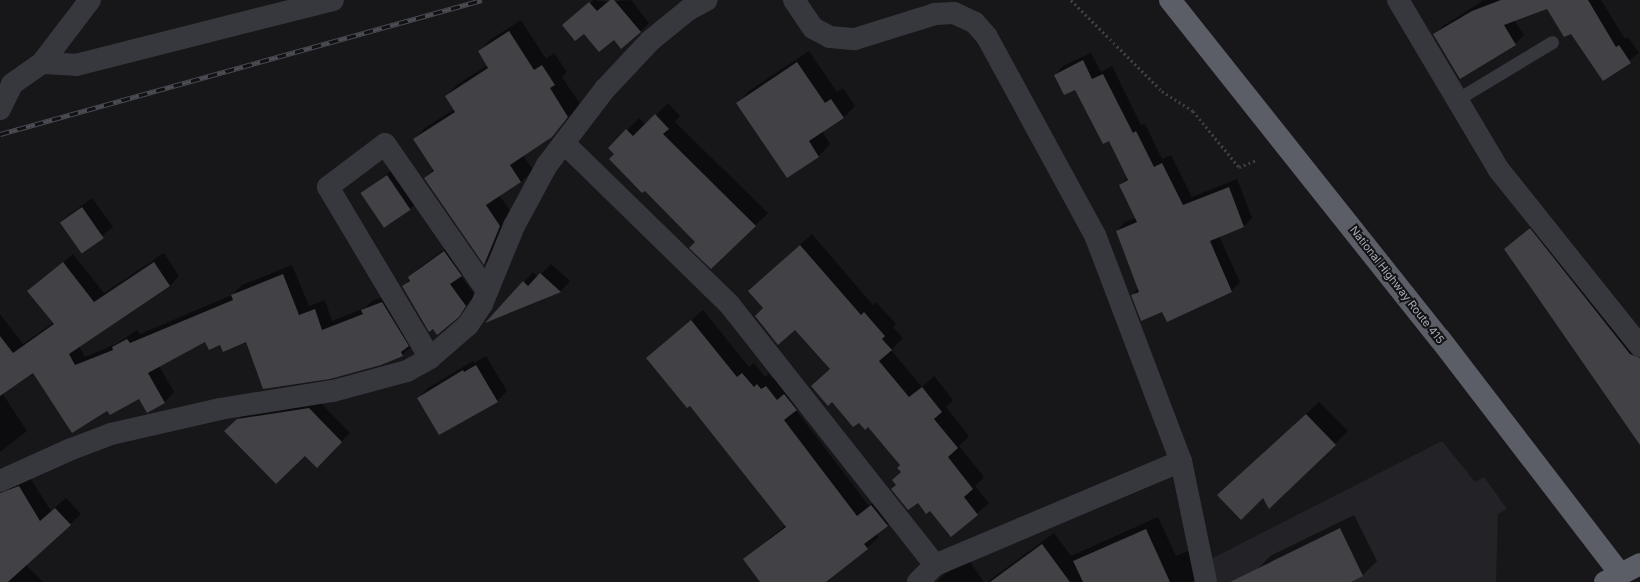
<!DOCTYPE html>
<html>
<head>
<meta charset="utf-8">
<style>
	body { margin:0 }
	#map { position:relative; width:1640px; height:582px; overflow:hidden; background:#171619; font-family:Inter,sans-serif }
	div>[style] { position:absolute }
	[style*='--x'] { left:calc(var(--x)*1px); top:calc(var(--y)*1px); width:calc(var(--w)*1px); rotate:calc(var(--a)*1deg) }
	.built>* { inset:0; background:#232226 }
	.shadow>* { inset:0; background:#0007; transform-origin:0 0 }
	.building>* { inset:0; background:#414146; transform-origin:0 0 }
	.path>* { height:2.5px; margin-top:-1.25px; transform-origin:0; background:repeating-linear-gradient(90deg,#3d3f45 0 2px,transparent 0 5px) }
	.service>* { height:13px; margin:-6.5px; padding:0 6.5px; transform-origin:6.5px; border-radius:6.5px; background:#37383e }
	.minor>* { height:22px; margin:-11px; padding:0 11px; transform-origin:11px; border-radius:11px; background:#37383e }
	.trunk>* { height:22px; margin:-11px; padding:0 11px; transform-origin:11px; border-radius:11px; background:#5b5e66 }
	.rail>* { height:4.5px; margin-top:-2.25px; transform-origin:0; background:repeating-linear-gradient(90deg,#121114 0 9px,#4a4c53 0 18px); box-sizing:border-box; border-block:1px solid #4a4c53 }
	span { translate:-50% -50%; white-space:nowrap; text-align:center; line-height:1.15; -webkit-text-stroke:4px #121114; paint-order:stroke }
	.street-label { font-size:11px; color:#a8acb9 }
</style>
</head>
<body>
<div id="map">
	<div class="built">
		<div style="clip-path:polygon(1442px 441px,1475px 482px,1484px 477px,1507px 509px,1498px 514px,1496px 582px,1215px 582px,1211px 559px)"></div>
	</div>
	<div class="shadow">
		<div style="clip-path:polygon(594px 0,607px 2px,631px 0,649px 23px,640px 32px,614px 39px,563px 25px)"></div>
		<div style="clip-path:polygon(1484px 0,1601px 0,1625px 39px,1628px 37px,1639px 53px,1603px 80px,1571px 32px,1547px 7px,1514px 20px,1524px 35px,1515px 44px,1434px 35px,1443px 26px)"></div>
		<div style="clip-path:polygon(521px 20px,546px 59px,554px 53px,567px 72px,562px 77px,580px 104px,552px 136px,523px 155px,533px 170px,521px 182px,499px 195px,512px 213px,496px 252px,485px 264px,425px 178px,434px 169px,414px 139px,426px 127px,455px 109px,446px 96px,458px 84px,488px 65px,479px 51px,491px 39px)"></div>
		<div style="clip-path:polygon(809px 51px,837px 92px,843px 88px,855px 106px,843px 118px,822px 131px,830px 144px,819px 156px,787px 177px,738px 103px,749px 91px)"></div>
		<div style="clip-path:polygon(1091px 53px,1101px 72px,1112px 66px,1141px 125px,1145px 124px,1162px 159px,1171px 155px,1192px 197px,1237px 179px,1252px 218px,1244px 226px,1219px 236px,1240px 282px,1231px 291px,1163px 311px,1132px 295px,1139px 288px,1117px 231px,1125px 222px,1136px 218px,1120px 185px,1128px 177px,1109px 140px,1076px 89px,1055px 75px,1063px 66px)"></div>
		<div style="clip-path:polygon(668px 103px,680px 116px,675px 122px,768px 213px,711px 268px,696px 242px,609px 148px,639px 118px,646px 125px)"></div>
		<div style="clip-path:polygon(397px 166px,420px 199px,410px 209px,362px 193px)"></div>
		<div style="left:92px;top:198px;width:36px;height:39px;rotate:54deg"></div>
		<div style="clip-path:polygon(1547px 212px,1640px 328px,1640px 443px,1505px 250px)"></div>
		<div style="clip-path:polygon(812px 234px,873px 305px,876px 302px,896px 324px,893px 327px,903px 338px,891px 350px,922px 387px,934px 376px,953px 400px,946px 407px,969px 436px,959px 446px,984px 477px,975px 486px,989px 503px,951px 536px,930px 509px,897px 485px,902px 464px,831px 368px,795px 329px,764px 308px,749px 291px)"></div>
		<div style="clip-path:polygon(454px 242px,471px 266px,461px 276px,475px 295px,458px 316px,403px 287px,419px 268px)"></div>
		<div style="clip-path:polygon(164px 253px,179px 276px,170px 286px,79px 346px,85px 357px,118px 343px,137px 330px,140px 334px,232px 295px,242px 285px,292px 265px,309px 306px,325px 300px,332px 321px,365px 308px,372px 301px,392px 293px,412px 346px,402px 355px,247px 341px,220px 344px,206px 340px,159px 366px,174px 392px,165px 402px,147px 412px,140px 397px,108px 409px,34px 371px,2px 393px,27px 431px,0 452px,0 314px,23px 344px,53px 323px,29px 291px,73px 254px,104px 293px)"></div>
		<div style="clip-path:polygon(551px 264px,570px 281px,561px 291px,488px 320px,533px 272px,538px 277px)"></div>
		<div style="clip-path:polygon(703px 310px,749px 367px,754px 363px,765px 377px,769px 374px,773px 379px,777px 376px,807px 398px,796px 410px,869px 506px,883px 494px,898px 514px,876px 534px,879px 537px,867px 548px,827px 580px,828px 582px,761px 582px,744px 559px,786px 525px,690px 404px,647px 358px)"></div>
		<div style="clip-path:polygon(486px 356px,507px 391px,497px 401px,418px 398px,428px 388px,473px 361px,474px 363px)"></div>
		<div style="clip-path:polygon(317px 399px,350px 433px,317px 466px,305px 455px,226px 431px,247px 411px)"></div>
		<div style="clip-path:polygon(1319px 402px,1348px 431px,1335px 444px,1264px 496px,1232px 482px)"></div>
		<div style="clip-path:polygon(29px 476px,51px 511px,66px 498px,81px 514px,26px 565px,43px 582px,0 582px,0 483px)"></div>
		<div style="clip-path:polygon(1354px 515px,1377px 561px,1363px 575px,1349px 582px,1263px 582px,1257px 570px,1270px 556px)"></div>
		<div style="clip-path:polygon(1158px 517px,1176px 556px,1193px 549px,1203px 571px,1192px 582px,987px 582px,1054px 533px,1071px 556px)"></div>
		<div style="clip-path:polygon(968px 559px,984px 582px,937px 582px,945px 574px)"></div>
	</div>
	<div class="building">
		<div style="clip-path:polygon(610px 0,614px 0,641px 32px,621px 49px,614px 40px,599px 52px,584px 34px,575px 41px,562px 25px,589px 2px,597px 11px)"></div>
		<div style="clip-path:polygon(1501px 0,1588px 0,1616px 47px,1619px 45px,1631px 63px,1603px 81px,1571px 34px,1564px 37px,1547px 9px,1504px 25px,1516px 45px,1460px 79px,1433px 34px,1472px 11px)"></div>
		<div style="clip-path:polygon(509px 31px,534px 70px,542px 65px,555px 85px,550px 88px,568px 117px,552px 137px,510px 165px,521px 182px,486px 205px,500px 226px,484px 265px,424px 178px,434px 171px,413px 139px,455px 112px,445px 96px,488px 68px,478px 51px)"></div>
		<div style="clip-path:polygon(1083px 60px,1092px 79px,1103px 74px,1133px 133px,1136px 131px,1154px 167px,1162px 163px,1183px 205px,1229px 187px,1244px 227px,1210px 241px,1232px 292px,1167px 322px,1162px 312px,1141px 321px,1131px 295px,1139px 292px,1116px 231px,1137px 222px,1119px 185px,1128px 180px,1109px 141px,1103px 144px,1075px 90px,1064px 95px,1054px 75px)"></div>
		<div style="clip-path:polygon(797px 62px,825px 103px,831px 99px,844px 118px,809px 141px,819px 157px,787px 178px,736px 103px)"></div>
		<div style="clip-path:polygon(655px 114px,669px 129px,663px 134px,756px 226px,711px 269px,689px 248px,695px 242px,645px 191px,642px 193px,609px 159px,614px 154px,608px 148px,626px 129px,633px 136px)"></div>
		<div style="left:387px;top:175px;width:42px;height:32px;rotate:56deg"></div>
		<div style="left:82px;top:207px;width:38px;height:27px;rotate:55deg"></div>
		<div style="clip-path:polygon(1530px 228px,1630px 354px,1640px 358px,1640px 445px,1504px 249px)"></div>
		<div style="clip-path:polygon(800px 245px,861px 315px,864px 312px,885px 336px,882px 339px,892px 350px,879px 361px,909px 397px,922px 387px,942px 412px,934px 419px,958px 448px,948px 457px,973px 489px,964px 497px,978px 515px,951px 537px,930px 511px,926px 514px,918px 503px,908px 510px,891px 489px,896px 485px,892px 480px,901px 472px,897px 468px,900px 465px,868px 427px,865px 430px,859px 423px,853px 427px,832px 402px,828px 406px,811px 386px,830px 369px,795px 330px,778px 345px,755px 316px,763px 308px,748px 291px)"></div>
		<div style="clip-path:polygon(444px 251px,462px 276px,450px 284px,466px 306px,459px 317px,437px 335px,433px 329px,429px 332px,402px 286px,410px 281px,408px 277px)"></div>
		<div style="clip-path:polygon(63px 262px,94px 302px,154px 262px,170px 286px,69px 354px,75px 365px,113px 350px,112px 347px,127px 339px,130px 343px,233px 300px,231px 295px,283px 274px,299px 315px,315px 309px,322px 330px,363px 314px,361px 310px,382px 302px,409px 346px,401px 352px,403px 356px,381px 365px,330px 379px,263px 389px,246px 342px,223px 352px,220px 345px,209px 350px,205px 342px,148px 373px,165px 403px,147px 413px,139px 399px,110px 415px,107px 411px,72px 433px,33px 373px,0 396px,0 336px,13px 353px,54px 324px,27px 291px)"></div>
		<div style="clip-path:polygon(540px 273px,561px 292px,485px 323px,523px 281px,528px 286px)"></div>
		<div style="clip-path:polygon(691px 320px,737px 377px,742px 373px,754px 387px,757px 384px,761px 389px,766px 386px,777px 400px,784px 394px,797px 410px,784px 420px,857px 516px,871px 505px,888px 526px,864px 544px,868px 549px,826px 582px,760px 582px,743px 559px,786px 527px,690px 406px,687px 408px,646px 358px)"></div>
		<div style="clip-path:polygon(476px 365px,498px 402px,439px 435px,417px 398px,463px 370px,464px 372px)"></div>
		<div style="clip-path:polygon(309px 408px,342px 442px,317px 468px,305px 456px,276px 484px,224px 431px,237px 419px)"></div>
		<div style="clip-path:polygon(1306px 414px,1336px 445px,1269px 509px,1263px 498px,1241px 520px,1217px 495px)"></div>
		<div style="clip-path:polygon(19px 486px,40px 521px,55px 508px,71px 525px,8px 582px,0 582px,0 493px)"></div>
		<div style="clip-path:polygon(1340px 528px,1363px 576px,1351px 582px,1230px 582px)"></div>
		<div style="clip-path:polygon(1146px 529px,1170px 582px,1083px 582px,1073px 561px)"></div>
		<div style="clip-path:polygon(1042px 544px,1070px 582px,990px 582px)"></div>
	</div>
	<div class="path">
		<div style="--x:1071;--y:0;--w:129;--a:45"></div>
		<div style="--x:1162;--y:91;--w:37;--a:33"></div>
		<div style="--x:1193;--y:111;--w:72;--a:50.6"></div>
		<div style="--x:1239;--y:167;--w:19;--a:-21"></div>
	</div>
	<div class="service">
		<div style="--x:1456;--y:100;--w:112;--a:-31.1"></div>
	</div>
	<div class="minor">
		<div style="--x:794;--y:0;--w:34;--a:56"></div>
		<div style="--x:813;--y:28;--w:19;--a:28"></div>
		<div style="--x:830;--y:37;--w:25;--a:5"></div>
		<div style="--x:855;--y:39;--w:84;--a:-17.4"></div>
		<div style="--x:935;--y:14;--w:19;--a:-3"></div>
		<div style="--x:954;--y:13;--w:23;--a:25"></div>
		<div style="--x:975;--y:23;--w:18;--a:49"></div>
		<div style="--x:987;--y:37;--w:226;--a:61.4"></div>
		<div style="--x:1095;--y:235;--w:242;--a:69.2"></div>
		<div style="--x:1181;--y:461;--w:124;--a:78.3"></div>
		<div style="--x:1398;--y:0;--w:198;--a:59.3"></div>
		<div style="--x:1499;--y:170;--w:226;--a:51.3"></div>
		<div style="--x:42;--y:63;--w:34;--a:3"></div>
		<div style="--x:76;--y:65;--w:265;--a:-14.2"></div>
		<div style="--x:0;--y:109;--w:28;--a:-64"></div>
		<div style="--x:12;--y:84;--w:37;--a:-35"></div>
		<div style="--x:42;--y:63;--w:79;--a:-52.7"></div>
		<div style="--x:564;--y:143;--w:231;--a:44.3"></div>
		<div style="--x:729;--y:304;--w:333;--a:51.7"></div>
		<div style="--x:935;--y:565;--w:267;--a:-22.9"></div>
		<div style="--x:430;--y:358;--w:199;--a:-120.8"></div>
		<div style="--x:328;--y:187;--w:71;--a:-37"></div>
		<div style="--x:385;--y:144;--w:179;--a:55.2"></div>
		<div style="--x:0;--y:481;--w:76;--a:-24.2"></div>
		<div style="--x:69;--y:450;--w:45;--a:-20.9"></div>
		<div style="--x:111;--y:434;--w:112;--a:-12.9"></div>
		<div style="--x:220;--y:409;--w:114;--a:-9.1"></div>
		<div style="--x:333;--y:391;--w:77;--a:-15.1"></div>
		<div style="--x:407;--y:371;--w:26;--a:-29"></div>
		<div style="--x:430;--y:358;--w:50;--a:-41"></div>
		<div style="--x:468;--y:325;--w:25;--a:-56"></div>
		<div style="--x:482;--y:304;--w:84;--a:-67.7"></div>
		<div style="--x:514;--y:226;--w:69;--a:-61.6"></div>
		<div style="--x:547;--y:165;--w:96;--a:-52.7"></div>
		<div style="--x:605;--y:89;--w:66;--a:-46.8"></div>
		<div style="--x:650;--y:41;--w:49;--a:-39.2"></div>
		<div style="--x:688;--y:10;--w:21;--a:-28"></div>
		<div style="--x:918;--y:582;--w:24;--a:-45"></div>
	</div>
	<div class="trunk">
		<div style="--x:1170;--y:0;--w:433;--a:51.5"></div>
		<div style="--x:1440;--y:339;--w:296;--a:52.5"></div>
		<div style="--x:1605;--y:582;--w:39;--a:-27"></div>
	</div>
	<div class="rail">
		<div style="--x:0;--y:134;--w:500;--a:-15.54"></div>
	</div>
	<div class="street-label">
		<span style="left:1397px;top:285px;rotate:52deg">National Highway Route 415</span>
	</div>
</div>
</body>
</html>
